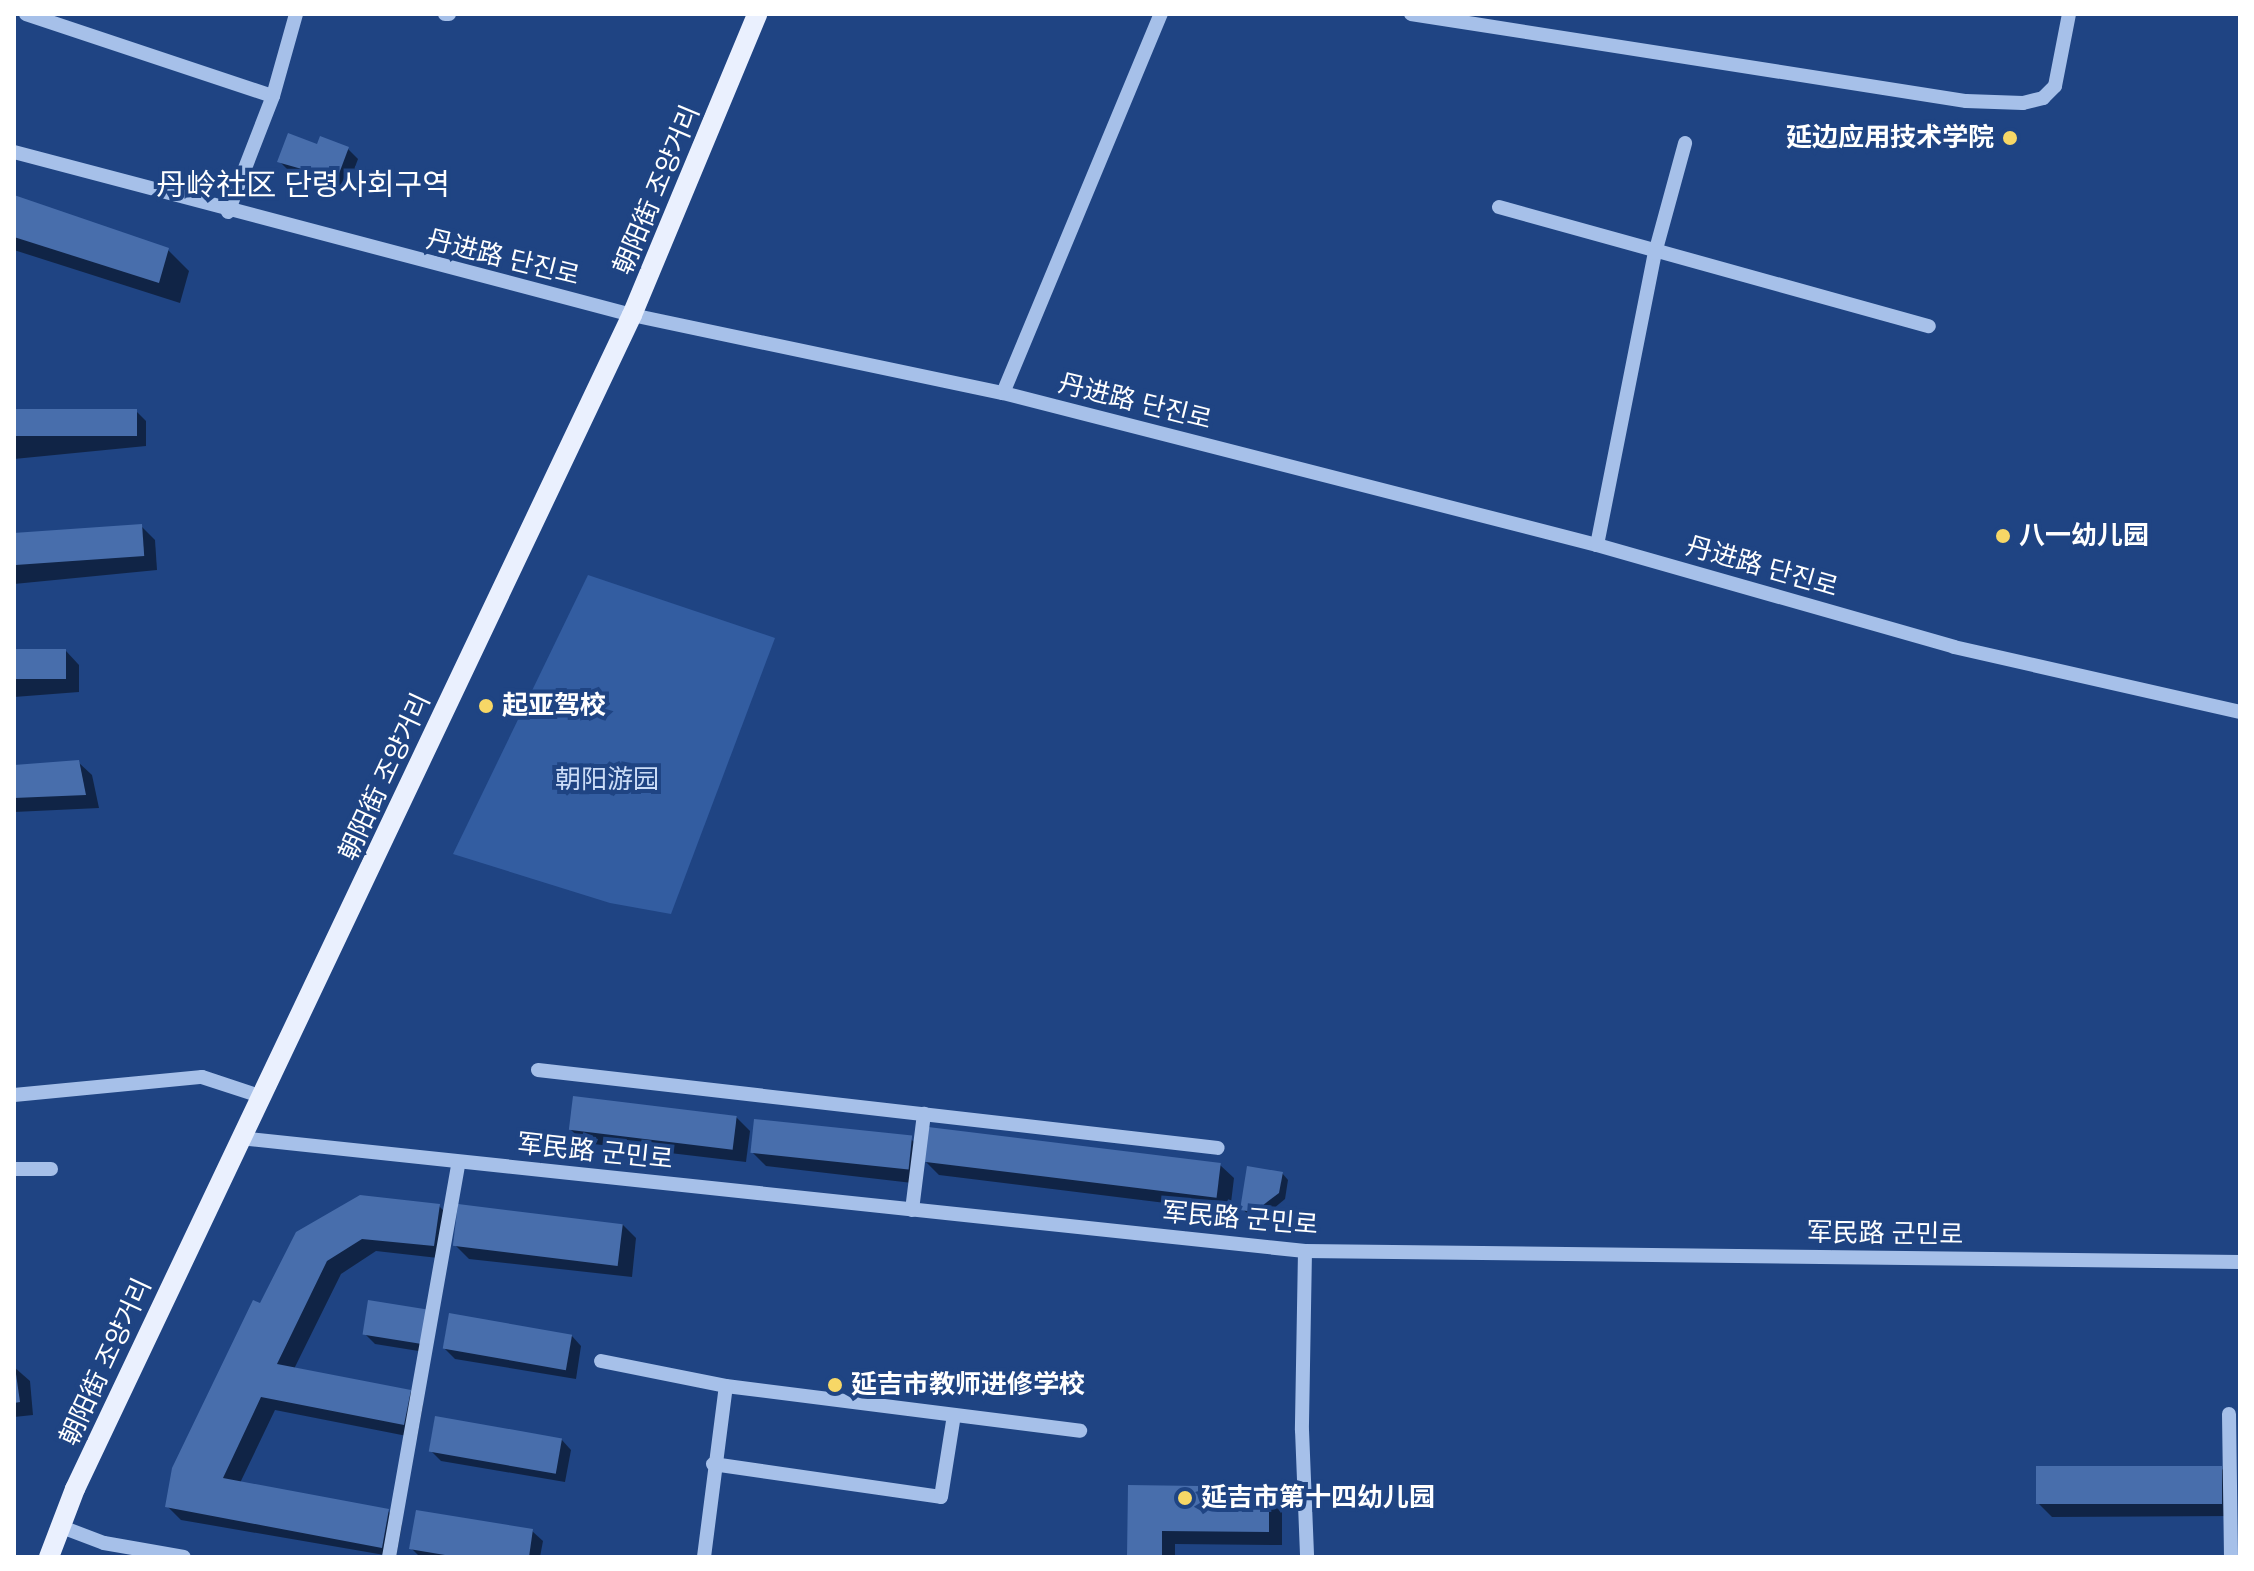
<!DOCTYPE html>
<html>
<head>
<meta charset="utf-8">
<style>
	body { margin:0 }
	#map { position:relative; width:2254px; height:1571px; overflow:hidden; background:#1f4483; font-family:"DM Sans","Noto Sans SC","Noto Sans KR",sans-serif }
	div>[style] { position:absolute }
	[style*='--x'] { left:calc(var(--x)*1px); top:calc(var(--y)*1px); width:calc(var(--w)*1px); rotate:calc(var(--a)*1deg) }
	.green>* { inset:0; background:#335da1 }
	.shadow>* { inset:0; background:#0007 }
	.building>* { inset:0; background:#486eac; transform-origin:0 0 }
	.minor>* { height:14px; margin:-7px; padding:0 7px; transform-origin:7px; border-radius:7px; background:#a6c0e9 }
	.major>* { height:20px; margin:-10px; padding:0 10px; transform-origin:10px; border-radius:10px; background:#eaf0fe }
	.dots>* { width:22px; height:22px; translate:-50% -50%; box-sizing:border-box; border:4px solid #1f4483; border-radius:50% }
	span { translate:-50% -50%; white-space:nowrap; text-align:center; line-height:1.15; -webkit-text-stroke:8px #1f4483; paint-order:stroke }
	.poi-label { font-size:26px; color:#fff; font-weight:700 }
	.right { translate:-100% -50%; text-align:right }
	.left { translate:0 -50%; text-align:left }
	.street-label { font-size:26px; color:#fff }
	.park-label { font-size:26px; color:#cbdcf7 }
	.quarter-label { font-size:30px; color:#fff }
	.frame { position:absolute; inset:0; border:16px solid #fff; pointer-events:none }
</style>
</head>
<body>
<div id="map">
	<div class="green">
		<div style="clip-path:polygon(588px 575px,775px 638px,671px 914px,610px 903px,453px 854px)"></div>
	</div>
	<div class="shadow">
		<div style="clip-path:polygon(318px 146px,348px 149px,358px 159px,347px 188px,289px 171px,279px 161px)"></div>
		<div style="clip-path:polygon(14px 198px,168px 250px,189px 271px,180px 303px,14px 250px)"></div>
		<div style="clip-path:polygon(136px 411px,146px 421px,146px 446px,14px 459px,14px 423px)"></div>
		<div style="clip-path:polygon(141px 526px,155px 540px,157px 570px,14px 584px,14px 539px)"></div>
		<div style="clip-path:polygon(66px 651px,79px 665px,79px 692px,14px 697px,14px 655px)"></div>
		<div style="clip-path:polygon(78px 762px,92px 775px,99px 808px,14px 812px,14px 767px)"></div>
		<div style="clip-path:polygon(736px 1117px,750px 1131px,746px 1162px,585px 1143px,571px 1130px)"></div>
		<div style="clip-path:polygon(911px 1139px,926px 1154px,1220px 1165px,1234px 1178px,1230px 1211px,939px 1175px,924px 1160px,921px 1184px,766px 1166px,752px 1152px)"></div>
		<div style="clip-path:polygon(1282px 1173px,1288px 1180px,1285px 1199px,1262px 1218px,1249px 1216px,1243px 1209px)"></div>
		<div style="clip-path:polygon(439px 1206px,453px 1220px,447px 1259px,376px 1251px,341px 1274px,294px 1369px,410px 1392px,423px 1405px,417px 1438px,275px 1410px,240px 1483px,388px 1511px,402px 1525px,396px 1557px,181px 1520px,167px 1506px,297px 1234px)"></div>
		<div style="clip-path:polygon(622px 1224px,636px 1238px,632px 1277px,469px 1259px,455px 1245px)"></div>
		<div style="clip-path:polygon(426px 1311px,431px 1353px,375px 1344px,365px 1334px)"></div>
		<div style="clip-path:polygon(571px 1335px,581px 1346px,576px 1379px,455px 1359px,445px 1349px)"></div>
		<div style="clip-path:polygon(14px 1367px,30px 1381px,33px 1415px,14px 1417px)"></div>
		<div style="clip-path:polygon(561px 1439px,571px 1450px,565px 1482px,441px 1461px,431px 1451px)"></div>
		<div style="clip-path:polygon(2221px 1468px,2235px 1482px,2235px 1516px,2052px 1517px,2038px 1503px)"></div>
		<div style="clip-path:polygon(1130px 1487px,1269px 1489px,1282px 1503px,1282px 1545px,1175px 1544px,1175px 1557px,1129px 1557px)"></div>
		<div style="clip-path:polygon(532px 1531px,543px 1541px,540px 1557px,420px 1557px,411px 1548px)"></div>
	</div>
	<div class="building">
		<div style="clip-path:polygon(288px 133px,317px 144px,320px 136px,349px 147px,337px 179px,277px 162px)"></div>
		<div style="clip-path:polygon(14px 195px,169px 248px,159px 283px,14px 237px)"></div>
		<div style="left:137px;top:409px;width:27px;height:124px;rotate:90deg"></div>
		<div style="left:142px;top:524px;width:32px;height:129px;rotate:86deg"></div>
		<div style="left:66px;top:649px;width:30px;height:52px;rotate:90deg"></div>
		<div style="clip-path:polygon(79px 760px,86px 795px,14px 798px,14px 765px)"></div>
		<div style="left:573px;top:1096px;width:165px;height:34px;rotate:7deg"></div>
		<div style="left:754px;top:1119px;width:159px;height:34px;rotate:6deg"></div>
		<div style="left:928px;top:1127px;width:295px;height:35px;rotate:7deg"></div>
		<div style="clip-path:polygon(1247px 1166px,1283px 1172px,1279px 1193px,1254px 1212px,1240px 1210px)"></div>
		<div style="clip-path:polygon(360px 1195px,440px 1204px,434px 1246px,362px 1239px,327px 1261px,277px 1364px,411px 1390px,404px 1425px,261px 1397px,223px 1478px,389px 1509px,382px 1548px,165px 1507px,172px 1468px,253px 1300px,260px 1303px,296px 1232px)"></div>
		<div style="left:458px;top:1204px;width:166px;height:42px;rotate:7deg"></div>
		<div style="left:368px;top:1300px;width:60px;height:35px;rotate:9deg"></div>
		<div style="left:449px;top:1313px;width:125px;height:36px;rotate:10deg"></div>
		<div style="clip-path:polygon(14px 1360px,20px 1402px,14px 1403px)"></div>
		<div style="left:435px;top:1416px;width:129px;height:36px;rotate:10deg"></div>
		<div style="left:2036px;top:1466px;width:186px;height:38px"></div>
		<div style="clip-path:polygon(1128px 1485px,1269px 1487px,1269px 1532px,1162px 1531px,1162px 1557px,1127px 1557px)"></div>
		<div style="clip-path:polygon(416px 1510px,533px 1529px,529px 1557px,457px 1557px,409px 1549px)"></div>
	</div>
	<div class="minor">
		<div style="--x:26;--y:14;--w:260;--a:18.4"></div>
		<div style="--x:445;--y:14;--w:4;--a:0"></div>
		<div style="--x:1411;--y:14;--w:562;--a:8.91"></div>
		<div style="--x:1966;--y:101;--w:57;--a:2"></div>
		<div style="--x:2023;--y:103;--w:21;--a:-14"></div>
		<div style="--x:2043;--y:98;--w:17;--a:-45"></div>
		<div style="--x:2055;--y:86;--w:73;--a:-79"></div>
		<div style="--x:14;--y:152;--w:639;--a:14.78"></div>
		<div style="--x:632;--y:315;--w:379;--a:11.9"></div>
		<div style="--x:1003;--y:393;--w:613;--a:14.35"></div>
		<div style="--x:1597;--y:545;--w:371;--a:15.9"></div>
		<div style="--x:1954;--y:647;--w:293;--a:12.8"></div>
		<div style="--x:1499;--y:207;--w:446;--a:15.5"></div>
		<div style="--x:228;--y:212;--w:124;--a:-68.8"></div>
		<div style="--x:273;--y:96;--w:85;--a:-74.3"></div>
		<div style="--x:1003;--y:393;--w:411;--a:-67.4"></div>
		<div style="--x:1597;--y:545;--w:298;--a:-78.8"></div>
		<div style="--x:1655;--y:253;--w:114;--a:-74.7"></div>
		<div style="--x:538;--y:1070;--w:684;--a:6.54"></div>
		<div style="--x:14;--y:1095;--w:189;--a:-5.5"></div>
		<div style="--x:202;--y:1077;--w:64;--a:18.2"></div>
		<div style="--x:240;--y:1138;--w:1071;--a:6.06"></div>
		<div style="--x:1305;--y:1251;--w:935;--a:0.67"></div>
		<div style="--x:14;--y:1169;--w:37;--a:0"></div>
		<div style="--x:912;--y:1210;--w:97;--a:-82.9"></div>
		<div style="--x:1305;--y:1251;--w:179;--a:91"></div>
		<div style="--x:1302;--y:1430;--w:127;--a:87.7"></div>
		<div style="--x:601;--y:1361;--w:127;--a:11.3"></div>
		<div style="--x:726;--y:1386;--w:357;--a:7.2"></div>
		<div style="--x:2229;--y:1414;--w:143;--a:89.2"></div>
		<div style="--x:713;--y:1464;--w:230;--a:8.2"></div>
		<div style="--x:941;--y:1497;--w:83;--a:-81"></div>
		<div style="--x:59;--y:1526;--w:48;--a:20.7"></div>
		<div style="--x:104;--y:1543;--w:81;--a:9.9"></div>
		<div style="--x:389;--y:1557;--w:401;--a:-80"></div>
		<div style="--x:704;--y:1557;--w:172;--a:-82.7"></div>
	</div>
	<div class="major">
		<div style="--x:49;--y:1557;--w:73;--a:-69.1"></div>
		<div style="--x:75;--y:1489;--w:1299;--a:-64.62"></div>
		<div style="--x:632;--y:315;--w:326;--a:-67.4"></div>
	</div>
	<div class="dots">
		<div style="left:2010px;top:138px;background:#f7d766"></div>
		<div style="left:2003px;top:536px;background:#f7d766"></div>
		<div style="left:486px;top:706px;background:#f7d766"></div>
		<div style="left:835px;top:1385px;background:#f7d766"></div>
		<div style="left:1185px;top:1498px;background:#f7d766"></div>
	</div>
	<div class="poi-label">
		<span class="right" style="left:1994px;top:138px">延边应用技术学院</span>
		<span class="left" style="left:2019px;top:536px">八一幼儿园</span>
		<span class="left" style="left:502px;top:706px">起亚驾校</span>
		<span class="left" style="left:851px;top:1385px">延吉市教师进修学校</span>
		<span class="left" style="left:1201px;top:1498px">延吉市第十四幼儿园</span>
	</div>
	<div class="street-label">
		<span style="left:657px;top:190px;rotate:-67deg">朝阳街 조양거리</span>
		<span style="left:503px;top:258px;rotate:14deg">丹进路 단진로</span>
		<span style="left:1135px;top:402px;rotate:14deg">丹进路 단진로</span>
		<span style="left:1762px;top:567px;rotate:16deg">丹进路 단진로</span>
		<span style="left:385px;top:777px;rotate:-65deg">朝阳街 조양거리</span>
		<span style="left:595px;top:1152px;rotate:6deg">军民路 군민로</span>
		<span style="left:1240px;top:1219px;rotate:5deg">军民路 군민로</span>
		<span style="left:1885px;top:1234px;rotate:1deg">军民路 군민로</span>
		<span style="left:106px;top:1362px;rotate:-65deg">朝阳街 조양거리</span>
	</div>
	<div class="park-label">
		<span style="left:607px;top:780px">朝阳游园</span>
	</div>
	<div class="quarter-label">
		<span style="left:303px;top:185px">丹岭社区 단령사회구역</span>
	</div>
	<div class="frame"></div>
</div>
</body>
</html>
